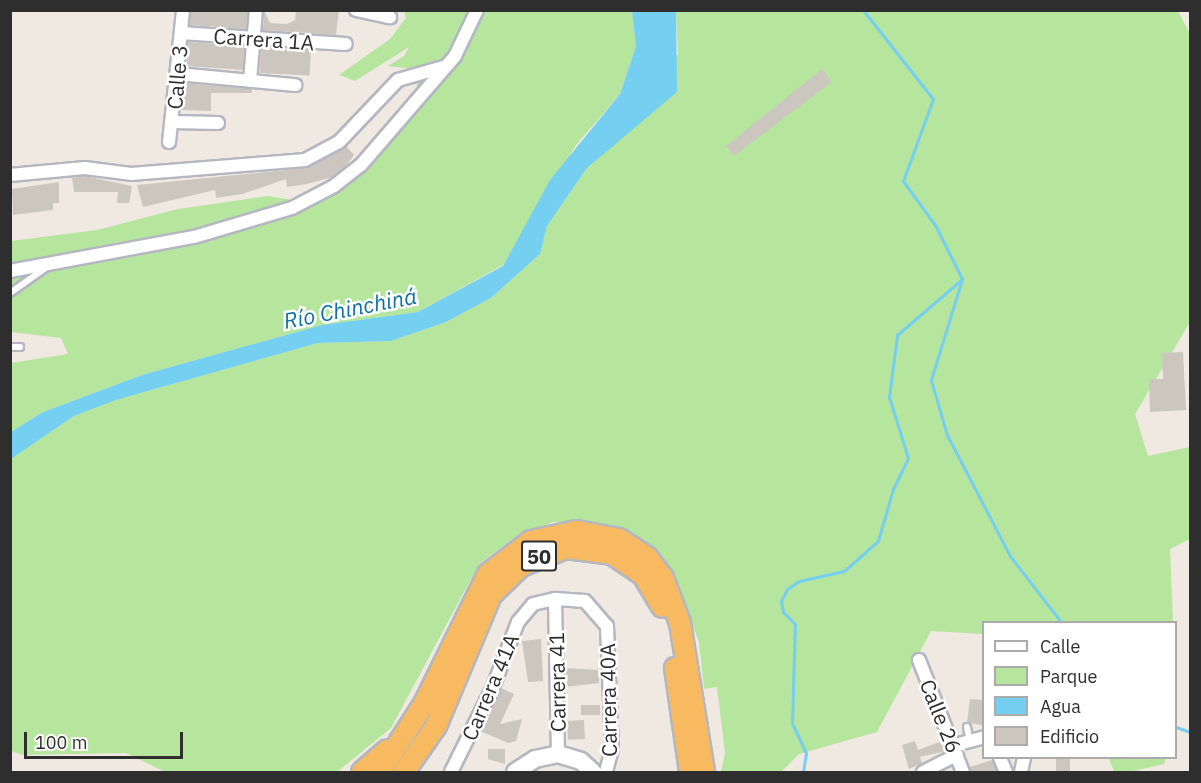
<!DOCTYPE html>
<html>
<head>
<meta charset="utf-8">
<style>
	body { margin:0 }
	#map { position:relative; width:1201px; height:783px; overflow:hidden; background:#efe9e1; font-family:"IBM Plex Sans",sans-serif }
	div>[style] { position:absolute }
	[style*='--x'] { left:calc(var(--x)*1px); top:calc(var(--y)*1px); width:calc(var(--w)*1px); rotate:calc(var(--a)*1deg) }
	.green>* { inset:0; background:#b6e59e }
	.water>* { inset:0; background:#75cff0 }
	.stream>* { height:3px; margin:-1.5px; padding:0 1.5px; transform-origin:1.5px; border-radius:1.5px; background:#75cff0 }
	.building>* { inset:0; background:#cbc7bf; transform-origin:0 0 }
	.roads { filter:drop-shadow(2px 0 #b4b7c1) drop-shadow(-2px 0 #b4b7c1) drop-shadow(0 2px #b4b7c1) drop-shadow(0 -2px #b4b7c1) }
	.service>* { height:6px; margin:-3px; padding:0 3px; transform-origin:3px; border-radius:3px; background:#fff }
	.minor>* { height:12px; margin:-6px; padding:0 6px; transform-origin:6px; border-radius:6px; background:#fff }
	.secondary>* { height:16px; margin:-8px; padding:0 8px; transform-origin:8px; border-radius:8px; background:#fff }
	.trunk>* { height:20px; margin:-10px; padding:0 10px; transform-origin:10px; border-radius:10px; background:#f8ba60 }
	span { translate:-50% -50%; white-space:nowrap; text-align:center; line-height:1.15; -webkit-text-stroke:5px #fff; paint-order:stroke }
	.shield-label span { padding:2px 4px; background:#fff; border:2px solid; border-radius:4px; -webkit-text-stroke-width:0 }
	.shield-label { font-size:20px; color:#2e2e2e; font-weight:700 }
	.street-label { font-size:21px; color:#2e2e2e }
	.water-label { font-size:22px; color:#0d6fa3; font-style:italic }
	.frame { position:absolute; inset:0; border:12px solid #2e2e2e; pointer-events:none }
	.legend { position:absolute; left:982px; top:621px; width:195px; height:138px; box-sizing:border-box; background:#fff; border:2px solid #ababab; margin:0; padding:8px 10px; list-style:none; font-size:18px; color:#2e2e2e }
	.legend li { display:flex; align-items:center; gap:12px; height:30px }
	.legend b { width:30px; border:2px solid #ababab }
	.scale { position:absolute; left:24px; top:732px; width:159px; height:27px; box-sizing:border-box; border:3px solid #2e2e2e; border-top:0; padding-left:8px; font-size:18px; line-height:21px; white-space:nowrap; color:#2e2e2e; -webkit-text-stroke:4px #fff; paint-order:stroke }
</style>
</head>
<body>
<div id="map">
	<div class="green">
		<div style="clip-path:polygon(404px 11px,632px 11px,636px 46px,620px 94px,576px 145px,503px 265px,418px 312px,322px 325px,142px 375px,43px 412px,11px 432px,11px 363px,68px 354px,61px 338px,11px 332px,11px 241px,97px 230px,178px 209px,268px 196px,311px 203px,352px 179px,420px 100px,414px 69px,388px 66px,404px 56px,409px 47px,355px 81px,339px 75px,390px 39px,406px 18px)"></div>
		<div style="clip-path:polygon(676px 11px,1178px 11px,1190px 34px,1190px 322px,1135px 414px,1148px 456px,1190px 447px,1190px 539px,1170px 549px,1173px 622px,984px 622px,983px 634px,931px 631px,877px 732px,799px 754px,781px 772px,721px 772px,725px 753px,717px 687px,704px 689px,699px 642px,676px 581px,661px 561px,622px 534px,595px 524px,553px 522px,514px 538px,479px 564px,391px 728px,337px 772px,165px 772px,126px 753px,23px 755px,11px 751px,11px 459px,74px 416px,116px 400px,318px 343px,391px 341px,446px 322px,491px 298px,540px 254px,547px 226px,587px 168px,628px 131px,678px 54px)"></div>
		<div style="clip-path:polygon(1109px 758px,1166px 758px,1164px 764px,1129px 772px,1114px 772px)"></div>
	</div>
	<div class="water">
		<div style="clip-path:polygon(632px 11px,676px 11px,677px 92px,587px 168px,547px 226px,540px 254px,491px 298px,446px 322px,391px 341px,318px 343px,116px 400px,74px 416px,11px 459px,11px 432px,43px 412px,142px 375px,322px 325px,418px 312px,503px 266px,550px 180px,620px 94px,636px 46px)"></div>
	</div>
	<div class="stream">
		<div style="--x:863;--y:10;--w:113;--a:51.8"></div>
		<div style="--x:933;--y:99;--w:87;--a:110.1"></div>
		<div style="--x:903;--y:181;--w:54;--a:54"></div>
		<div style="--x:935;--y:225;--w:60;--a:63.4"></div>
		<div style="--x:962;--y:279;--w:106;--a:107.1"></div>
		<div style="--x:931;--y:380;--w:57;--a:73.8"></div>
		<div style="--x:947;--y:435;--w:136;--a:62.5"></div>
		<div style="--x:1010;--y:556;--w:83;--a:52.3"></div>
		<div style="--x:1176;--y:727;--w:15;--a:20"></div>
		<div style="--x:803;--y:772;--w:19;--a:-81"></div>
		<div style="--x:806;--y:753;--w:33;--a:-115"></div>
		<div style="--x:792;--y:723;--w:99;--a:-88.3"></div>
		<div style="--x:795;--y:624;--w:17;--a:-135"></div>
		<div style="--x:783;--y:612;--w:11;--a:-100"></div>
		<div style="--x:781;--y:601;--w:13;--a:-63"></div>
		<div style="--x:787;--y:589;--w:14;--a:-34"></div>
		<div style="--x:799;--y:581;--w:46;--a:-12.5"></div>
		<div style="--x:844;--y:571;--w:45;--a:-41.4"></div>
		<div style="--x:878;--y:541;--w:54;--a:-73.9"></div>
		<div style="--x:893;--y:489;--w:34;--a:-64"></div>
		<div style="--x:908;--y:458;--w:64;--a:-107.3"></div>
		<div style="--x:889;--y:397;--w:63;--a:-82.6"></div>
		<div style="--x:897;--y:335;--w:86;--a:-40.7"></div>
	</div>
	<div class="building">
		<div style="clip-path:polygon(191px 10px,248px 10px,246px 29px,190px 25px)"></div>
		<div style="clip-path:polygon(264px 10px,270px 23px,287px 24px,295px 20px,296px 10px,339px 10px,336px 35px,263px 30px)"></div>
		<div style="left:188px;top:42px;width:57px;height:24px;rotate:4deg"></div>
		<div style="left:261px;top:47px;width:50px;height:26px;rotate:3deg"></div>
		<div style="clip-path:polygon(822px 69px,832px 82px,734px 156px,726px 146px)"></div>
		<div style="clip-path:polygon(184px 83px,252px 89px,252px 93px,211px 93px,211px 111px,181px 110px)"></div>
		<div style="clip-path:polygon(346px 146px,354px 155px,346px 166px,333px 177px,307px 184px,287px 187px,286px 179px,242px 194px,216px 198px,215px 190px,143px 207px,137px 185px,306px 168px)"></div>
		<div style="clip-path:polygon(85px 176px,132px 186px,129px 203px,117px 203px,118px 192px,74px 192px,72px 178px)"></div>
		<div style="clip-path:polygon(59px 182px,59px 203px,53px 203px,53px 210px,13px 215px,12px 189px)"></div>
		<div style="clip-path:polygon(1183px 352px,1186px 410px,1150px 412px,1149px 379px,1163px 379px,1162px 353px)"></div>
		<div style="clip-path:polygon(541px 639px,543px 681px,528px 682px,522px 641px)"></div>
		<div style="clip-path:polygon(565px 668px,599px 670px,599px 683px,565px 687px)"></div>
		<div style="clip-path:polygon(501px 688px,514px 694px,500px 724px,522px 719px,516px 741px,508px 743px,480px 731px)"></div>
		<div style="clip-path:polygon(970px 699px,984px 700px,984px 726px,967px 722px)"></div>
		<div style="left:600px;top:705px;width:10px;height:19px;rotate:90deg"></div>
		<div style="left:584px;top:720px;width:19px;height:17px;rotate:87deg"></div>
		<div style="clip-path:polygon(915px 741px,918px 750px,942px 741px,946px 751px,920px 757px,922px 763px,909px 769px,902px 745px)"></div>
		<div style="clip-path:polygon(488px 749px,505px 749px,505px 764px,488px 759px)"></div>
		<div style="left:1056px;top:758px;width:14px;height:14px"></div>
		<div style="clip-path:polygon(992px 760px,997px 772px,971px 772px,970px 767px)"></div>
	</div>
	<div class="roads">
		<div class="service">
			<div style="--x:10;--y:293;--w:45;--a:-35.1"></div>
			<div style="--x:10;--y:347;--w:10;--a:0"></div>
			<div style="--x:967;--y:727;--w:10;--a:79"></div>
		</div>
		<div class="minor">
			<div style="--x:356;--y:10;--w:35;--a:12"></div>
			<div style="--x:181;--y:33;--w:165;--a:3.8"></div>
			<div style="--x:178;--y:74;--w:118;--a:5.4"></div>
			<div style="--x:250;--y:81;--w:71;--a:-85.2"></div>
			<div style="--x:173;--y:122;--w:45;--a:1.3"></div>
			<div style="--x:169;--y:142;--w:133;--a:-83.9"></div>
			<div style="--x:10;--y:175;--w:75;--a:-5.3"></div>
			<div style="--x:85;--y:168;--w:46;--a:7.4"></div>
			<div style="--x:131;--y:174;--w:175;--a:-4.6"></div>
			<div style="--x:305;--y:160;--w:38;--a:-28"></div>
			<div style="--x:339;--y:142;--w:86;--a:-46.4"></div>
			<div style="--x:398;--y:80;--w:47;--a:-16.1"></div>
			<div style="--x:10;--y:271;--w:187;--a:-10.5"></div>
			<div style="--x:194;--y:237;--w:102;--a:-16.5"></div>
			<div style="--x:292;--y:208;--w:47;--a:-27.6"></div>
			<div style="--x:334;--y:186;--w:34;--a:-38"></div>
			<div style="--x:361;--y:165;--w:144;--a:-49.2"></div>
			<div style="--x:455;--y:56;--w:51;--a:-64.4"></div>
			<div style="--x:555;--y:599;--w:155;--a:88.9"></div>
			<div style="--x:919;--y:660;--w:120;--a:68.6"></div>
			<div style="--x:955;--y:745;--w:30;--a:-15"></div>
			<div style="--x:1000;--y:758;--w:15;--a:67"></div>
			<div style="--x:451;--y:772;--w:95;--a:-63.7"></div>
			<div style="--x:493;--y:687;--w:70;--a:-69"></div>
			<div style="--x:518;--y:622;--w:23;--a:-50"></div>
			<div style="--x:533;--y:604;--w:23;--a:-13"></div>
			<div style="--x:555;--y:599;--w:30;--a:4"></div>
			<div style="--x:585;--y:601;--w:33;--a:49"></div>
			<div style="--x:607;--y:626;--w:123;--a:87.7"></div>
			<div style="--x:612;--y:749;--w:24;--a:105"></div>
			<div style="--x:923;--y:772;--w:38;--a:-27"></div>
			<div style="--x:1021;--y:772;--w:14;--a:-78"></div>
		</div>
		<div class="secondary">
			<div style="--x:515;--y:772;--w:24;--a:-33"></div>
			<div style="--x:535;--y:759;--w:24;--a:-12"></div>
			<div style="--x:558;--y:754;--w:24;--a:17"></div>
			<div style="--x:581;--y:761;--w:16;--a:43"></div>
		</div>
		<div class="trunk">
			<div style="--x:675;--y:668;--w:105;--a:81.8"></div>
			<div style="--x:362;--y:772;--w:33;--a:-41"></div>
			<div style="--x:380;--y:772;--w:81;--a:-57.1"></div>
			<div style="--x:424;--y:704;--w:145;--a:-63.8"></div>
			<div style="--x:488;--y:574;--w:54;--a:-37.5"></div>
			<div style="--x:531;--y:541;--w:47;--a:-12.3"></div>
			<div style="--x:577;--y:531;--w:43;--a:10.8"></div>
			<div style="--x:619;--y:539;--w:33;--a:33"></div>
			<div style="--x:647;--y:557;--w:26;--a:53"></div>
			<div style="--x:663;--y:578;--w:48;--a:69.3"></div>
			<div style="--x:680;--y:623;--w:151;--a:80.8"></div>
			<div style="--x:404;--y:772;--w:56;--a:-55.2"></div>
			<div style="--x:436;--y:726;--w:142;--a:-67.2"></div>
			<div style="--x:491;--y:595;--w:42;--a:-44"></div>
			<div style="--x:521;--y:566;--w:48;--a:-21.8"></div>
			<div style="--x:566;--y:548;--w:46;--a:7.4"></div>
			<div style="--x:612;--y:554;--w:37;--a:34"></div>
			<div style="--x:643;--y:575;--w:37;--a:59"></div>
		</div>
	</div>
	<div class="shield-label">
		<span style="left:539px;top:556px">50</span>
	</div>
	<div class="street-label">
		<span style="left:264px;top:39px;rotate:4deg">Carrera 1A</span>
		<span style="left:177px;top:77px;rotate:-85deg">Calle 3</span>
		<span style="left:557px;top:682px;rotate:-91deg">Carrera 41</span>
		<span style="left:490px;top:687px;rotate:-67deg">Carrera 41A</span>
		<span style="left:608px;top:700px;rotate:-91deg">Carrera 40A</span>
		<span style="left:941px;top:716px;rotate:68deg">Calle 26</span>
	</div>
	<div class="water-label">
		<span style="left:350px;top:308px;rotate:-11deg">Río Chinchiná</span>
	</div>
	<div class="frame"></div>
	<ul class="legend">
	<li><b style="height:8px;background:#fff"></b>Calle</li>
	<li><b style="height:16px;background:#b6e59e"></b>Parque</li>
	<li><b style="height:16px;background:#75cff0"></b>Agua</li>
	<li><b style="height:16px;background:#cbc7bf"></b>Edificio</li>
	</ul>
	<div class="scale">100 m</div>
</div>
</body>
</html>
